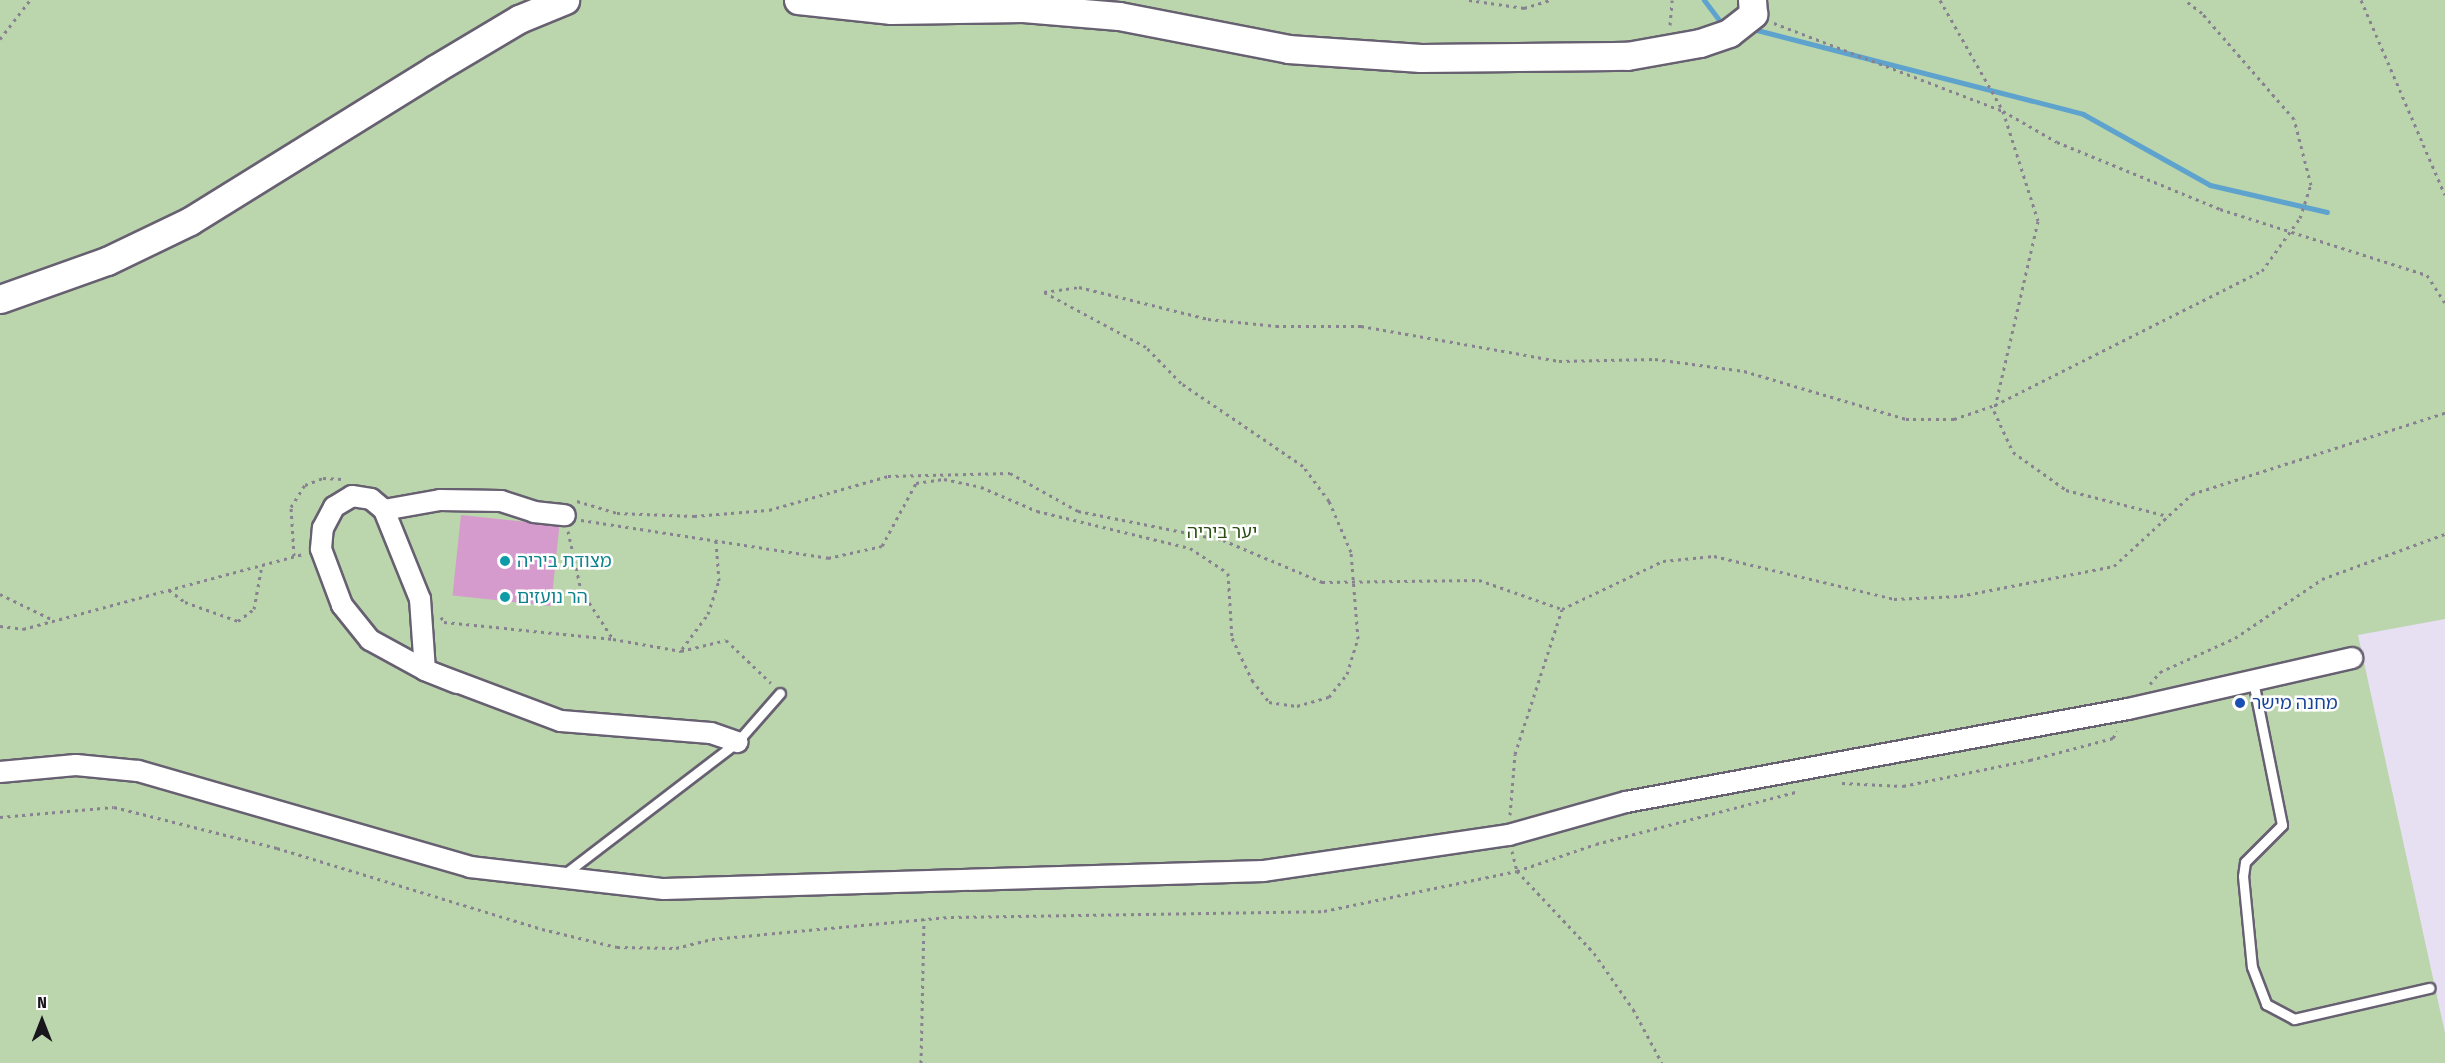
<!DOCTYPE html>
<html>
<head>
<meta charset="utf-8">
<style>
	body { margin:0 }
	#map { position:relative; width:2445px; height:1063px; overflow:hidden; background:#e7dff2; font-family:"Fira Sans Condensed","Noto Sans Hebrew",sans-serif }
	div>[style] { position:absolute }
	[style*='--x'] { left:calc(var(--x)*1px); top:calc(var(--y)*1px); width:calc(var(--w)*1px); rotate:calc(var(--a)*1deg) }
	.green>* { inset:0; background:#bbd5ad }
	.stream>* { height:5px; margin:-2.5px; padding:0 2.5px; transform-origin:2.5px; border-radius:2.5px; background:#5ea3ce }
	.building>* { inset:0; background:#d59bcc; transform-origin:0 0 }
	.path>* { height:3px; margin-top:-1.5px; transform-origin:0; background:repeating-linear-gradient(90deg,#888290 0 3px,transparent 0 7.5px) }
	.roads { filter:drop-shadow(2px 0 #676071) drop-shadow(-2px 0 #676071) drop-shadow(0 2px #676071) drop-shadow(0 -2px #676071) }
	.service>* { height:9px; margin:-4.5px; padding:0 4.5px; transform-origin:4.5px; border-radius:4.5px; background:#fff }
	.minor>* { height:20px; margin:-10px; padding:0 10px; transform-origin:10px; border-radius:10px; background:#fff }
	.secondary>* { height:27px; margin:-13.5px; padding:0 13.5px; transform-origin:13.5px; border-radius:13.5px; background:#fff }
	.dots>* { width:16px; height:16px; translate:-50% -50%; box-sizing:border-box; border:3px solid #fff; border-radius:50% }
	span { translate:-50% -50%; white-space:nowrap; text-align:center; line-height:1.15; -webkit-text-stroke:5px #fff; paint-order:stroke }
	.park-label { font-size:18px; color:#2b4f10 }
	.culture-label { font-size:18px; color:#0d838f }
	.left { translate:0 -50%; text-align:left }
	.transit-label { font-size:18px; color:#164399 }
	.north { position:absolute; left:12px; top:991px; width:60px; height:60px; -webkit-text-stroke:4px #fff; paint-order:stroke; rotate:0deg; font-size:16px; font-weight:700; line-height:24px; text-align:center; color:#18151c }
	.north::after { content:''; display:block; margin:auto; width:21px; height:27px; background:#18151c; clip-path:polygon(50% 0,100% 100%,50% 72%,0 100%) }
</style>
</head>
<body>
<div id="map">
	<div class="green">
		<div style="clip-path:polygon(0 0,2445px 0,2445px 619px,2358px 635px,2445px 1033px,2445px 1063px,0 1063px)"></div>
	</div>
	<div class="stream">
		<div style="--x:1704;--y:0;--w:26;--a:53"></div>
		<div style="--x:1720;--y:21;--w:8;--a:14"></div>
		<div style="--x:1749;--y:28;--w:345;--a:14.4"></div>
		<div style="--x:2083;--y:114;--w:145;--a:29.2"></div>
		<div style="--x:2210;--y:185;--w:120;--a:13"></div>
	</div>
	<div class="building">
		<div style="left:461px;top:515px;width:99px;height:81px;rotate:6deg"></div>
	</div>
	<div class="path">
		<div style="--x:1469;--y:0;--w:56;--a:8.3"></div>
		<div style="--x:1524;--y:8;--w:28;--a:-17"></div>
		<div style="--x:1940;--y:0;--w:128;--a:60.4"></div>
		<div style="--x:2003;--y:111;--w:115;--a:72.3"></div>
		<div style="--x:2038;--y:221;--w:195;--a:103"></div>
		<div style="--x:1994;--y:411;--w:45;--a:65.1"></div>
		<div style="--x:2013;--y:452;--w:65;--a:35.6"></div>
		<div style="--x:2066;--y:490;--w:105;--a:14.3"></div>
		<div style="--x:2361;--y:0;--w:212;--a:66.7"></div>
		<div style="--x:1774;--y:23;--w:245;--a:21"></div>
		<div style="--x:2003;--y:111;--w:62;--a:29.9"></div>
		<div style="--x:2057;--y:142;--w:176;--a:22.3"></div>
		<div style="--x:2220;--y:209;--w:217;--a:17.7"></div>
		<div style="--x:2427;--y:275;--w:33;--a:57"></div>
		<div style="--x:1670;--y:25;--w:25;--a:-85"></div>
		<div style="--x:0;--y:39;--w:49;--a:-52.4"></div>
		<div style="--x:577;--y:501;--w:42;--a:16.7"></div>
		<div style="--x:617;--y:513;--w:77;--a:2.2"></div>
		<div style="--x:694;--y:516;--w:75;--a:-4.6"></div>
		<div style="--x:769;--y:510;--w:124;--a:-15.9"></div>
		<div style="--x:888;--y:476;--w:122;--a:-1.4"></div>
		<div style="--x:1010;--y:473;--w:78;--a:29.2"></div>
		<div style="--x:1078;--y:511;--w:148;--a:11.3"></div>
		<div style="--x:1223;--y:540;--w:108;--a:23"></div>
		<div style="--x:1322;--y:582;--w:157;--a:-0.7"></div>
		<div style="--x:1479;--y:580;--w:88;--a:19.3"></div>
		<div style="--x:1562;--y:609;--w:112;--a:-25.4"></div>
		<div style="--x:1663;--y:561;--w:51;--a:-5.6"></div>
		<div style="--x:1714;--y:556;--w:185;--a:13.4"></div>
		<div style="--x:1894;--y:599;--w:66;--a:-2.6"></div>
		<div style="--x:1960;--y:596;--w:157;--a:-11"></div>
		<div style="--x:2114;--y:566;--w:106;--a:-42.7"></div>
		<div style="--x:2192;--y:494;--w:266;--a:-17.8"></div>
		<div style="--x:581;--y:520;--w:250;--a:8.7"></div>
		<div style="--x:828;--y:558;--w:55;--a:-12.5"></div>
		<div style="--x:882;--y:546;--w:72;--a:-61.6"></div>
		<div style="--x:916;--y:483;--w:28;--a:-8"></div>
		<div style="--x:944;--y:479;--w:38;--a:12"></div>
		<div style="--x:981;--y:487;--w:61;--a:23.2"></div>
		<div style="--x:1037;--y:511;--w:157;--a:13.6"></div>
		<div style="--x:1190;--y:548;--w:45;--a:33.3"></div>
		<div style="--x:1228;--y:573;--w:65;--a:86.5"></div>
		<div style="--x:1232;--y:638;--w:47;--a:64.5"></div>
		<div style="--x:1252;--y:680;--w:28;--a:52"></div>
		<div style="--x:1269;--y:702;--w:28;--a:8"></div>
		<div style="--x:1297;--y:706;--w:33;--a:-16"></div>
		<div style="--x:1329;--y:697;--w:29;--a:-52"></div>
		<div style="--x:1347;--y:674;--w:37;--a:-73"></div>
		<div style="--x:1358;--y:639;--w:87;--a:-94.6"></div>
		<div style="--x:1351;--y:552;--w:56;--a:-113.3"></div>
		<div style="--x:1329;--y:501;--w:44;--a:-126.6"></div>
		<div style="--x:1303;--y:466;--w:148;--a:-145.8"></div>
		<div style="--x:1181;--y:383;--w:50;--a:-134.2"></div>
		<div style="--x:1146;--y:347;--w:116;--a:-151.7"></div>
		<div style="--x:1044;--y:292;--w:35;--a:-8"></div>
		<div style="--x:1079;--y:287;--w:133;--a:13.9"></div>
		<div style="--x:1208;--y:319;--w:68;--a:5.9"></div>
		<div style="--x:1276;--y:326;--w:85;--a:0"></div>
		<div style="--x:1361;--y:326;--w:201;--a:10"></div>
		<div style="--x:1559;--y:361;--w:96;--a:-1.2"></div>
		<div style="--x:1655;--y:359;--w:90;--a:7.7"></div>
		<div style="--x:1744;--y:371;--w:169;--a:16.5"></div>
		<div style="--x:1906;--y:419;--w:48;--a:0"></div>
		<div style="--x:1954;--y:419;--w:43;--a:-18.9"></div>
		<div style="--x:1995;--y:405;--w:299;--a:-26.7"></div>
		<div style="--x:2262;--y:271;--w:65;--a:-54.4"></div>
		<div style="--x:2300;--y:218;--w:35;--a:-72"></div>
		<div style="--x:2311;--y:185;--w:68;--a:-104.4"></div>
		<div style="--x:2294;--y:119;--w:140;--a:-131"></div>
		<div style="--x:2202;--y:13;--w:21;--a:-143"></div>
		<div style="--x:568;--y:531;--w:60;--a:77.6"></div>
		<div style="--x:581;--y:590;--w:59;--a:56.9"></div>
		<div style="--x:613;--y:639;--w:69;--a:10"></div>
		<div style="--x:681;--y:651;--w:46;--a:-13.7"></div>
		<div style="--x:726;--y:640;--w:62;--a:43.7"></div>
		<div style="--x:294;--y:556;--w:49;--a:-93.5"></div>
		<div style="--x:291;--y:507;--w:26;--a:-58"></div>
		<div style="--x:305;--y:485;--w:19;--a:-21"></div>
		<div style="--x:323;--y:478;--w:20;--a:3"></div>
		<div style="--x:169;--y:590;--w:20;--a:37"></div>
		<div style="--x:185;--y:602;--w:56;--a:19.7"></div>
		<div style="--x:238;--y:621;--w:20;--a:-37"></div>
		<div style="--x:254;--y:609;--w:45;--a:-79.7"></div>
		<div style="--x:0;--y:594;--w:59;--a:26.1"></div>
		<div style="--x:441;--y:617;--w:6;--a:59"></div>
		<div style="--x:444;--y:622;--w:170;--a:5.7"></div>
		<div style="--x:0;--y:626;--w:23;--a:7"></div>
		<div style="--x:23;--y:629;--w:290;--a:-15"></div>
		<div style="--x:682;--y:649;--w:44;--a:-53.4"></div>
		<div style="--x:708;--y:614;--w:35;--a:-72"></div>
		<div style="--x:719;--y:581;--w:40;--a:-94.3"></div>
		<div style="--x:2150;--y:684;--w:16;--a:-50"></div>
		<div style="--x:2160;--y:672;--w:82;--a:-24.4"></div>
		<div style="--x:2235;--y:638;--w:105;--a:-34.1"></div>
		<div style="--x:2322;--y:579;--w:131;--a:-20.1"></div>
		<div style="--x:1842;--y:783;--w:61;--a:2.8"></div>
		<div style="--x:1903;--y:786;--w:130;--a:-11.6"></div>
		<div style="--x:2030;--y:760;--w:86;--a:-14.8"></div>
		<div style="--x:2113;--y:738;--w:8;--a:-60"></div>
		<div style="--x:1510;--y:815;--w:61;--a:-85.3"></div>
		<div style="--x:1515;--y:754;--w:152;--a:-72"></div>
		<div style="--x:0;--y:817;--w:114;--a:-5"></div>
		<div style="--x:114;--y:807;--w:168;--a:14.1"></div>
		<div style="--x:277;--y:848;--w:277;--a:17"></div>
		<div style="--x:542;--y:929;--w:77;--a:13.5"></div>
		<div style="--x:617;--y:947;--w:59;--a:1"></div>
		<div style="--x:676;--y:948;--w:37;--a:-14"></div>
		<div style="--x:712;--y:939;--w:240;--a:-5.3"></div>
		<div style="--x:951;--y:917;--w:373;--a:-0.9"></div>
		<div style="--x:1324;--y:911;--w:197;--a:-11.7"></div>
		<div style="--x:1517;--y:871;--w:83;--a:-18.9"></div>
		<div style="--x:1596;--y:844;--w:206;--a:-14.6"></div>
		<div style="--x:1512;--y:851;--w:21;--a:76"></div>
		<div style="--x:1517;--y:871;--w:112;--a:46.8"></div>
		<div style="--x:1594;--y:953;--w:68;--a:55.1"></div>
		<div style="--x:1633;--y:1009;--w:61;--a:61.8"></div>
		<div style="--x:921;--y:1063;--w:144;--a:-88.8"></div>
	</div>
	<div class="roads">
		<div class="service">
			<div style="--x:2253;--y:681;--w:147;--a:78.6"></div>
			<div style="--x:2282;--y:825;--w:52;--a:135"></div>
			<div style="--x:2245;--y:862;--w:14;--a:98"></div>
			<div style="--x:2243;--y:876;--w:91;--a:84.4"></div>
			<div style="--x:2252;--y:967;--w:40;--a:69"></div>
			<div style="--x:2266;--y:1004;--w:32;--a:28"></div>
			<div style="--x:2294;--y:1019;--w:139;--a:-12.9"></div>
			<div style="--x:562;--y:876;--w:220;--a:-37.4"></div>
			<div style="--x:737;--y:742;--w:65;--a:-48.7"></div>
		</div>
		<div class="minor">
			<div style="--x:384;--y:510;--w:57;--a:-10.1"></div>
			<div style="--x:440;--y:500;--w:61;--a:0.9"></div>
			<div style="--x:501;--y:501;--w:35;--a:18"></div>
			<div style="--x:534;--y:512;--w:31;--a:6"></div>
			<div style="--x:457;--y:683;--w:35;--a:-158"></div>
			<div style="--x:425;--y:670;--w:63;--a:-151.4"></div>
			<div style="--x:370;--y:640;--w:45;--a:-128.7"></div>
			<div style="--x:342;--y:605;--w:60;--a:-110.6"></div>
			<div style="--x:321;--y:549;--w:21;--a:-85"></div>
			<div style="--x:323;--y:528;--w:24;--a:-62"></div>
			<div style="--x:334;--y:507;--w:21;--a:-31"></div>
			<div style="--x:352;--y:496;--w:19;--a:9"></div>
			<div style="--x:371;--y:499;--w:17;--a:40"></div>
			<div style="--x:384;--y:510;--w:96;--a:68"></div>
			<div style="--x:420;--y:599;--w:71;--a:86"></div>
			<div style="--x:425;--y:670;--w:145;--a:20.6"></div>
			<div style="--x:561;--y:721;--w:150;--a:4.6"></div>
			<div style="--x:711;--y:733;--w:28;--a:19"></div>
			<div style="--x:0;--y:772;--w:76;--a:-5.3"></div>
			<div style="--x:76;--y:765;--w:62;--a:5.5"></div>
			<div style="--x:138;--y:771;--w:346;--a:16.1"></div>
			<div style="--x:470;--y:867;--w:195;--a:6.5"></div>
			<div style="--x:664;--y:889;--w:600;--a:-1.72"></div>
			<div style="--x:1264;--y:871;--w:248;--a:-8.4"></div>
			<div style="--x:1509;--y:835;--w:122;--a:-15.8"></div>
			<div style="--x:1626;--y:802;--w:511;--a:-10.5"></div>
			<div style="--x:2128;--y:709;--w:230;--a:-12.8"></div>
		</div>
		<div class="secondary">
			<div style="--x:798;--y:0;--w:94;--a:6.1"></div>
			<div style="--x:891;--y:10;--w:132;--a:-0.9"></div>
			<div style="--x:1023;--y:8;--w:96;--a:4.8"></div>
			<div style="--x:1119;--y:16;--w:172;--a:11"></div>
			<div style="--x:1288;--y:49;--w:133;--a:3.9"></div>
			<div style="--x:1421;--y:58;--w:206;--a:-0.6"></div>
			<div style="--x:1627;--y:56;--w:74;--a:-10.1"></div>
			<div style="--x:1700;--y:43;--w:31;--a:-19"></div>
			<div style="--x:1729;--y:33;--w:31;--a:-38"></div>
			<div style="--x:1753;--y:14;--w:14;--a:-94"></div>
			<div style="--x:0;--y:299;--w:114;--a:-19.6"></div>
			<div style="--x:107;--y:261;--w:92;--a:-25.7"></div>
			<div style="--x:190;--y:221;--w:288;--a:-31.8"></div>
			<div style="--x:435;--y:69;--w:98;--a:-30.8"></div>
			<div style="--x:519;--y:19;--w:50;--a:-22.4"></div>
		</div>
	</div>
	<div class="dots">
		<div style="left:505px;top:561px;background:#0f9aa8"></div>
		<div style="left:505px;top:597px;background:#0f9aa8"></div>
		<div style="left:2240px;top:703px;background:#1a4fb4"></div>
	</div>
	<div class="park-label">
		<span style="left:1222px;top:532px">יער ביריה</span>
	</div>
	<div class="culture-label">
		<span class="left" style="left:517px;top:561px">מצודת ביריה</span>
		<span class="left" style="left:517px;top:597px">הר נועזים</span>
	</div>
	<div class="transit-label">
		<span class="left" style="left:2252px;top:703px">מחנה מישר</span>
	</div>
	<div class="north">N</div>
</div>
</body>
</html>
